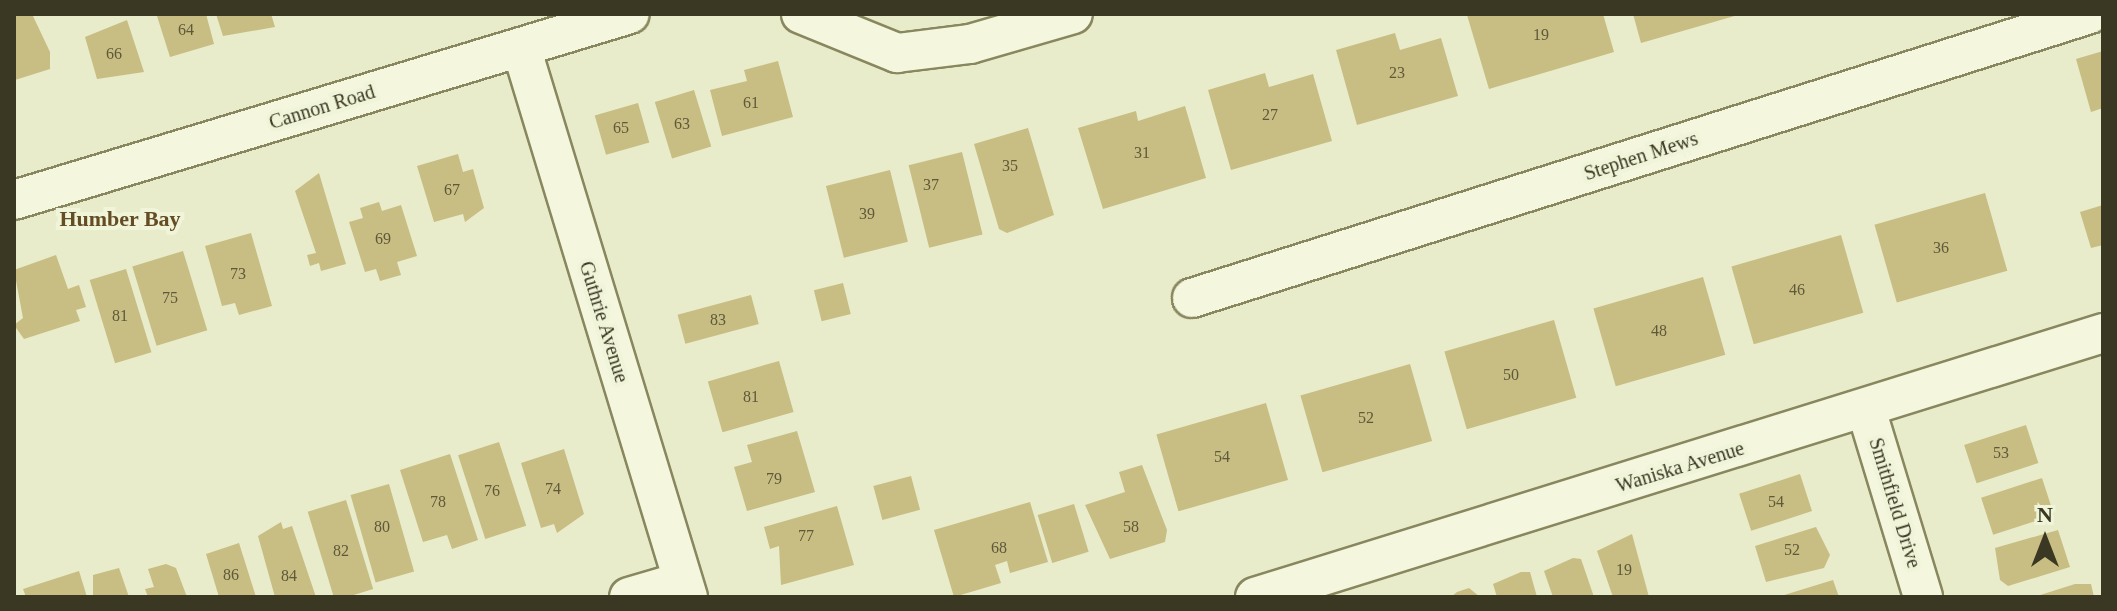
<!DOCTYPE html>
<html>
<head>
<meta charset="utf-8">
<style>
	body { margin:0 }
	#map { position:relative; width:2117px; height:611px; overflow:hidden; background:#e8ecca; font-family:"Times New Roman",serif }
	div>[style] { position:absolute }
	[style*='--x'] { left:calc(var(--x)*1px); top:calc(var(--y)*1px); width:calc(var(--w)*1px); rotate:calc(var(--a)*1deg) }
	.building>* { inset:0; background:#c8bd82; transform-origin:0 0 }
	.roads { filter:drop-shadow(2px 0 #88875f) drop-shadow(-2px 0 #88875f) drop-shadow(0 2px #88875f) drop-shadow(0 -2px #88875f) }
	.minor>* { height:38px; margin:-19px; padding:0 19px; transform-origin:19px; border-radius:19px; background:#f4f7dd }
	span { translate:-50% -50%; white-space:nowrap; text-align:center; line-height:1.15; -webkit-text-stroke:8px #f0f4d9; paint-order:stroke }
	.number-label { font-size:16px; color:#5e593a }
	.number-label span { -webkit-text-stroke-width:0 }
	.street-label { font-size:20px; color:#3a3822 }
	.neighbourhood-label { font-size:22px; color:#644d24; font-weight:700 }
	.frame { position:absolute; inset:0; border:16px solid #3a3822; pointer-events:none }
	.north { position:absolute; left:2005px; top:499px; width:80px; height:80px; -webkit-text-stroke:6px #f0f4d9; paint-order:stroke; rotate:0deg; font-size:22px; font-weight:700; line-height:32px; text-align:center; color:#3a3822 }
	.north::after { content:''; display:block; margin:auto; width:28px; height:36px; background:#3a3822; clip-path:polygon(50% 0,100% 100%,50% 72%,0 100%) }
</style>
</head>
<body>
<div id="map">
	<div class="building">
		<div style="clip-path:polygon(14px 14px,32px 14px,50px 52px,50px 69px,15px 80px)"></div>
		<div style="clip-path:polygon(206px 14px,214px 44px,170px 57px,157px 16px)"></div>
		<div style="clip-path:polygon(216px 14px,271px 14px,275px 27px,223px 36px)"></div>
		<div style="clip-path:polygon(1510px 14px,1603px 14px,1614px 52px,1489px 89px,1467px 15px)"></div>
		<div style="clip-path:polygon(1633px 14px,1738px 14px,1738px 15px,1641px 43px)"></div>
		<div style="clip-path:polygon(127px 20px,144px 72px,97px 79px,85px 37px)"></div>
		<div style="clip-path:polygon(1395px 33px,1400px 50px,1441px 38px,1458px 96px,1357px 125px,1336px 50px)"></div>
		<div style="clip-path:polygon(2103px 51px,2103px 108px,2091px 112px,2076px 59px)"></div>
		<div style="clip-path:polygon(778px 61px,793px 117px,722px 136px,710px 90px,747px 81px,744px 70px)"></div>
		<div style="clip-path:polygon(1265px 73px,1269px 87px,1313px 74px,1332px 141px,1231px 170px,1208px 90px)"></div>
		<div style="left:694px;top:90px;width:59px;height:41px;rotate:73deg"></div>
		<div style="left:638px;top:103px;width:41px;height:45px;rotate:74deg"></div>
		<div style="clip-path:polygon(1185px 106px,1206px 178px,1103px 209px,1078px 128px,1136px 111px,1138px 121px)"></div>
		<div style="clip-path:polygon(1028px 128px,1054px 215px,1007px 233px,999px 229px,974px 144px)"></div>
		<div style="left:962px;top:152px;width:85px;height:55px;rotate:76deg"></div>
		<div style="clip-path:polygon(458px 154px,463px 172px,473px 169px,484px 208px,465px 222px,463px 214px,434px 222px,417px 166px)"></div>
		<div style="left:890px;top:170px;width:74px;height:66px;rotate:76deg"></div>
		<div style="clip-path:polygon(319px 173px,346px 264px,321px 271px,319px 263px,310px 266px,307px 255px,316px 253px,295px 191px)"></div>
		<div style="left:1985px;top:193px;width:81px;height:115px;rotate:74deg"></div>
		<div style="clip-path:polygon(379px 202px,382px 211px,401px 205px,417px 256px,397px 262px,401px 275px,380px 281px,376px 269px,365px 272px,349px 222px,363px 218px,360px 208px)"></div>
		<div style="clip-path:polygon(2103px 205px,2103px 245px,2091px 248px,2080px 212px)"></div>
		<div style="clip-path:polygon(251px 233px,272px 306px,239px 315px,235px 303px,222px 306px,205px 246px)"></div>
		<div style="left:1841px;top:235px;width:81px;height:114px;rotate:74deg"></div>
		<div style="left:183px;top:251px;width:83px;height:53px;rotate:73deg"></div>
		<div style="clip-path:polygon(56px 255px,68px 289px,79px 285px,86px 307px,76px 310px,80px 321px,24px 339px,14px 325px,23px 318px,14px 270px)"></div>
		<div style="left:126px;top:269px;width:87px;height:38px;rotate:73deg"></div>
		<div style="left:1703px;top:277px;width:81px;height:114px;rotate:74deg"></div>
		<div style="left:843px;top:283px;width:32px;height:30px;rotate:76deg"></div>
		<div style="left:751px;top:295px;width:30px;height:76px;rotate:75deg"></div>
		<div style="left:1554px;top:320px;width:81px;height:114px;rotate:74deg"></div>
		<div style="left:779px;top:361px;width:53px;height:74px;rotate:74deg"></div>
		<div style="left:1410px;top:364px;width:80px;height:114px;rotate:74deg"></div>
		<div style="left:1266px;top:403px;width:80px;height:114px;rotate:74deg"></div>
		<div style="left:2026px;top:425px;width:40px;height:65px;rotate:72deg"></div>
		<div style="clip-path:polygon(797px 431px,815px 492px,747px 511px,734px 467px,752px 462px,747px 445px)"></div>
		<div style="left:499px;top:442px;width:88px;height:43px;rotate:72deg"></div>
		<div style="clip-path:polygon(564px 449px,584px 514px,557px 533px,554px 524px,541px 528px,521px 463px)"></div>
		<div style="clip-path:polygon(450px 454px,478px 540px,452px 549px,447px 535px,423px 542px,400px 470px)"></div>
		<div style="clip-path:polygon(1142px 465px,1167px 530px,1165px 542px,1110px 559px,1085px 505px,1125px 492px,1119px 472px)"></div>
		<div style="left:1800px;top:474px;width:39px;height:64px;rotate:72deg"></div>
		<div style="left:911px;top:476px;width:35px;height:39px;rotate:75deg"></div>
		<div style="left:2042px;top:478px;width:39px;height:64px;rotate:72deg"></div>
		<div style="left:389px;top:484px;width:91px;height:40px;rotate:74deg"></div>
		<div style="left:346px;top:500px;width:93px;height:40px;rotate:73deg"></div>
		<div style="clip-path:polygon(1030px 502px,1048px 562px,1010px 573px,1007px 561px,995px 565px,1001px 583px,954px 597px,934px 530px)"></div>
		<div style="left:1074px;top:504px;width:50px;height:38px;rotate:73deg"></div>
		<div style="clip-path:polygon(837px 506px,854px 565px,781px 585px,779px 546px,770px 549px,764px 527px)"></div>
		<div style="clip-path:polygon(281px 522px,283px 529px,292px 526px,316px 597px,275px 597px,258px 536px)"></div>
		<div style="clip-path:polygon(1816px 527px,1830px 555px,1824px 568px,1766px 582px,1755px 546px)"></div>
		<div style="clip-path:polygon(2058px 530px,2070px 567px,2008px 586px,2000px 580px,1995px 548px)"></div>
		<div style="clip-path:polygon(1632px 534px,1649px 597px,1613px 597px,1597px 551px)"></div>
		<div style="clip-path:polygon(239px 543px,256px 597px,219px 597px,206px 554px)"></div>
		<div style="clip-path:polygon(1573px 558px,1581px 559px,1594px 597px,1553px 597px,1544px 571px)"></div>
		<div style="clip-path:polygon(166px 564px,176px 568px,187px 597px,148px 597px,145px 589px,154px 587px,148px 569px)"></div>
		<div style="clip-path:polygon(119px 568px,129px 597px,93px 597px,93px 575px)"></div>
		<div style="clip-path:polygon(79px 571px,87px 597px,26px 597px,23px 589px)"></div>
		<div style="clip-path:polygon(1521px 572px,1530px 572px,1537px 597px,1497px 597px,1493px 584px)"></div>
		<div style="clip-path:polygon(1833px 580px,1839px 597px,1781px 597px,1781px 596px)"></div>
		<div style="clip-path:polygon(2075px 584px,2091px 584px,2094px 597px,2034px 597px)"></div>
		<div style="clip-path:polygon(1469px 588px,1480px 597px,1451px 597px,1457px 592px)"></div>
	</div>
	<div class="roads">
		<div class="minor">
			<div style="--x:801;--y:14;--w:104;--a:22.1"></div>
			<div style="--x:897;--y:53;--w:74;--a:-7"></div>
			<div style="--x:970;--y:44;--w:107;--a:-16.2"></div>
			<div style="--x:521;--y:47;--w:575;--a:73.11"></div>
			<div style="--x:14;--y:200;--w:643;--a:-16.8"></div>
			<div style="--x:1192;--y:298;--w:942;--a:-17.55"></div>
			<div style="--x:1866;--y:409;--w:196;--a:73.1"></div>
			<div style="--x:629;--y:597;--w:56;--a:-16.5"></div>
			<div style="--x:1255;--y:597;--w:888;--a:-17.29"></div>
		</div>
	</div>
	<div class="number-label">
		<span style="left:186px;top:30px">64</span>
		<span style="left:1541px;top:35px">19</span>
		<span style="left:114px;top:54px">66</span>
		<span style="left:1397px;top:73px">23</span>
		<span style="left:751px;top:103px">61</span>
		<span style="left:1270px;top:115px">27</span>
		<span style="left:682px;top:124px">63</span>
		<span style="left:621px;top:128px">65</span>
		<span style="left:1142px;top:153px">31</span>
		<span style="left:1010px;top:166px">35</span>
		<span style="left:931px;top:185px">37</span>
		<span style="left:452px;top:190px">67</span>
		<span style="left:867px;top:214px">39</span>
		<span style="left:383px;top:239px">69</span>
		<span style="left:1941px;top:248px">36</span>
		<span style="left:238px;top:274px">73</span>
		<span style="left:1797px;top:290px">46</span>
		<span style="left:170px;top:298px">75</span>
		<span style="left:120px;top:316px">81</span>
		<span style="left:718px;top:320px">83</span>
		<span style="left:1659px;top:331px">48</span>
		<span style="left:1511px;top:375px">50</span>
		<span style="left:751px;top:397px">81</span>
		<span style="left:1366px;top:418px">52</span>
		<span style="left:2001px;top:453px">53</span>
		<span style="left:1222px;top:457px">54</span>
		<span style="left:774px;top:479px">79</span>
		<span style="left:553px;top:489px">74</span>
		<span style="left:492px;top:491px">76</span>
		<span style="left:438px;top:502px">78</span>
		<span style="left:1776px;top:502px">54</span>
		<span style="left:382px;top:527px">80</span>
		<span style="left:1131px;top:527px">58</span>
		<span style="left:806px;top:536px">77</span>
		<span style="left:999px;top:548px">68</span>
		<span style="left:1792px;top:550px">52</span>
		<span style="left:341px;top:551px">82</span>
		<span style="left:1624px;top:570px">19</span>
		<span style="left:231px;top:575px">86</span>
		<span style="left:289px;top:576px">84</span>
	</div>
	<div class="street-label">
		<span style="left:322px;top:107px;rotate:-17deg">Cannon Road</span>
		<span style="left:1641px;top:156px;rotate:-18deg">Stephen Mews</span>
		<span style="left:604px;top:322px;rotate:73deg">Guthrie Avenue</span>
		<span style="left:1680px;top:467px;rotate:-17deg">Waniska Avenue</span>
		<span style="left:1895px;top:503px;rotate:73deg">Smithfield Drive</span>
	</div>
	<div class="neighbourhood-label">
		<span style="left:120px;top:219px">Humber Bay</span>
	</div>
	<div class="frame"></div>
	<div class="north">N</div>
</div>
</body>
</html>
